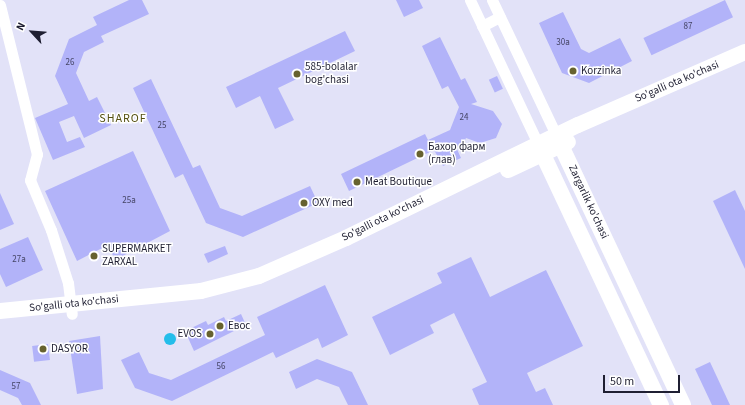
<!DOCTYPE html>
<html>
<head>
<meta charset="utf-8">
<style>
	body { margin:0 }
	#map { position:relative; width:745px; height:405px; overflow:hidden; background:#e2e2f8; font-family:"Source Sans 3",sans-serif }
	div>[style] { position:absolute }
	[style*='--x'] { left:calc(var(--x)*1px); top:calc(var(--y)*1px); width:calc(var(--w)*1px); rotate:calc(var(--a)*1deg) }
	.water>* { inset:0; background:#24bdea }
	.round { border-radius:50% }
	.building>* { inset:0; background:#b2b3f9; transform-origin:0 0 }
	.street>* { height:11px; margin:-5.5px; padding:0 5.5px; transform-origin:5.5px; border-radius:5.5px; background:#fff }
	.secondary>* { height:16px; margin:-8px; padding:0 8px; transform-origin:8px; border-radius:8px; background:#fff }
	.dots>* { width:11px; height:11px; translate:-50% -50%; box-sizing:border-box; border:2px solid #fff; border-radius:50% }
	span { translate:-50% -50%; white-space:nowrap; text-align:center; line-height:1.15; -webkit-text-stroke:3px #fff; paint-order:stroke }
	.number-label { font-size:9px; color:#444464 }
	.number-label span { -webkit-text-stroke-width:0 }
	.poi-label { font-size:11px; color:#1f1f32 }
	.left { translate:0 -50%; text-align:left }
	.right { translate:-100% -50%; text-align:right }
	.street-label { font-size:11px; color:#1f1f32 }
	.neighbourhood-label { font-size:12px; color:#555011; letter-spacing:1px }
	.north { position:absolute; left:12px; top:12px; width:40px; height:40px; -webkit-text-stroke:3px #fff; paint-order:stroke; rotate:296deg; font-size:11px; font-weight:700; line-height:16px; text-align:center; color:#1f1f32 }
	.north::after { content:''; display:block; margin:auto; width:14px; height:18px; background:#1f1f32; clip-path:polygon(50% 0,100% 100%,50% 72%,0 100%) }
	.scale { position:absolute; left:603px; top:375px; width:77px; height:18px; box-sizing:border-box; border:2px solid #1f1f32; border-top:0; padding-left:5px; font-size:12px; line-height:14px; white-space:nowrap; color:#1f1f32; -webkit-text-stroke:3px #fff; paint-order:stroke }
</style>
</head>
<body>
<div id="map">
	<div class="water">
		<div class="round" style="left:164px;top:333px;width:12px;height:12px"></div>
	</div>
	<div class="building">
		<div style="clip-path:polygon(129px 0,142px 0,149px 14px,101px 36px,104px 42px,84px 52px,76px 73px,89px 101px,97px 97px,111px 125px,84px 138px,74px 116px,59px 122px,67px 142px,80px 137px,85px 147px,53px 160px,35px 118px,68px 104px,55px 76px,69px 39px,97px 25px,93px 17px)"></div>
		<div style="clip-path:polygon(396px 0,419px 0,423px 8px,404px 17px)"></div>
		<div style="left:725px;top:0;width:19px;height:90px;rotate:65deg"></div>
		<div style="clip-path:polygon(563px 12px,581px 49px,589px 53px,620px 38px,632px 61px,589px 83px,562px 73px,539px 23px)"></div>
		<div style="clip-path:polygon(345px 31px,355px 51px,278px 88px,294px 120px,275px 129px,260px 96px,236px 108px,226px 87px)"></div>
		<div style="clip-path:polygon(440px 37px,461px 80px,465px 78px,477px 102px,471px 104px,493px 111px,502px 124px,496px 138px,480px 143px,466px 138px,463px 144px,456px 147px,461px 158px,443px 166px,434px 150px,349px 191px,341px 174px,425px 134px,428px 140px,450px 130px,459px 107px,448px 86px,442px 89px,422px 46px)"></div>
		<div style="left:497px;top:76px;width:14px;height:9px;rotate:65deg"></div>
		<div style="clip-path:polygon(151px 79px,193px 168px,200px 165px,220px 208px,242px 216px,310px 186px,318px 203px,243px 237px,206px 223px,183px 174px,175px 178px,133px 88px)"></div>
		<div style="clip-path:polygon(133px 151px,170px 231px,115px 260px,108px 245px,77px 261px,45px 191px)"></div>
		<div style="clip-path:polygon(735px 190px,745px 211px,745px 269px,713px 201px)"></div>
		<div style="clip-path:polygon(0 193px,14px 224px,0 230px)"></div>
		<div style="clip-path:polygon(28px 237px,43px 270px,6px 287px,0 274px,0 249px)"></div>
		<div style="clip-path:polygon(225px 246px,228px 254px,208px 263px,204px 254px)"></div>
		<div style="clip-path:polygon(471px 257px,490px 297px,546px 270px,583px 346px,527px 373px,536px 392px,545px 388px,553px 405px,479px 405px,472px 389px,487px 382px,454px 313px,430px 325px,434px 333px,390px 355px,372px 317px,442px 283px,437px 273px)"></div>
		<div style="clip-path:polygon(325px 285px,348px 335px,322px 348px,318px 338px,276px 358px,273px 352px,172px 401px,135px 388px,121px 360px,139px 352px,149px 373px,171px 380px,265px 335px,257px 317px)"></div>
		<div style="clip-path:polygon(241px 314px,246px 325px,194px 351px,185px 331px,206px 321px,208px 325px,224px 317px,226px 321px)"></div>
		<div style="clip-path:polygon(100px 336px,103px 389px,77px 394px,69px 341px)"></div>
		<div style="left:48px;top:344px;width:16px;height:16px;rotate:83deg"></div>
		<div style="clip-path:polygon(317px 359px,352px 372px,368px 405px,348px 405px,339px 387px,317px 379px,296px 389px,289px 372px)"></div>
		<div style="clip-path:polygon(710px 362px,730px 405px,712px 405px,695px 369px)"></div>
		<div style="clip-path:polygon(0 370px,30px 383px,41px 405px,22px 405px,18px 398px,0 390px)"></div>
	</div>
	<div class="street">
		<div style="--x:470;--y:0;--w:159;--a:64.7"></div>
		<div style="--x:492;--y:0;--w:149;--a:64.6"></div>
		<div style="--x:0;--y:5;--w:154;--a:76.1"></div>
		<div style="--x:37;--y:154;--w:27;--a:105"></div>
		<div style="--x:30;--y:180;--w:54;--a:67.2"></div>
		<div style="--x:51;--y:230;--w:56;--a:72.2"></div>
		<div style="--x:68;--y:283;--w:31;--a:83"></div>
		<div style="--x:482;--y:26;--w:20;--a:-27"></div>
	</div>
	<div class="secondary">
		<div style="--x:557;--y:137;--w:296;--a:64.8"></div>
		<div style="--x:538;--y:144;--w:289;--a:64.8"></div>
		<div style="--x:508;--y:170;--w:66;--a:-25"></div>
		<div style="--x:0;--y:311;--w:202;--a:-5.7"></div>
		<div style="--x:201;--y:291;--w:60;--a:-14.5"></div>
		<div style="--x:259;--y:276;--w:95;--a:-23.6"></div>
		<div style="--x:346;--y:238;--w:258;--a:-26"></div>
		<div style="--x:578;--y:125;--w:182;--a:-23.6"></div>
	</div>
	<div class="dots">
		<div style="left:573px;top:71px;background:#67622f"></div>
		<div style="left:297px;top:74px;background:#67622f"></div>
		<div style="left:420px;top:154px;background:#67622f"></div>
		<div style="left:357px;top:182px;background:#67622f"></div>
		<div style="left:304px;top:203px;background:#67622f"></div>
		<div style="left:94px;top:256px;background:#67622f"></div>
		<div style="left:220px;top:326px;background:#67622f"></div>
		<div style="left:210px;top:334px;background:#67622f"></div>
		<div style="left:43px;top:349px;background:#67622f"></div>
	</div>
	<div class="number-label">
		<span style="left:688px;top:27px">87</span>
		<span style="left:563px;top:43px">30a</span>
		<span style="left:70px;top:63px">26</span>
		<span style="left:464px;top:118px">24</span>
		<span style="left:162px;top:126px">25</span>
		<span style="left:129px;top:201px">25a</span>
		<span style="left:19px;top:260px">27a</span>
		<span style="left:221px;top:367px">56</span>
		<span style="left:16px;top:387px">57</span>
	</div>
	<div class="poi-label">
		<span class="left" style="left:305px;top:74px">585-bolalar<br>bog'chasi</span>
		<span class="left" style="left:581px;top:71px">Korzinka</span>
		<span class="left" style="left:428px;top:154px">Бахор фарм<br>(глав)</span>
		<span class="left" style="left:365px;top:182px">Meat Boutique</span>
		<span class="left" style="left:312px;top:203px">OXY med</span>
		<span class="left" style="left:102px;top:256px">SUPERMARKET<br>ZARXAL</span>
		<span class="left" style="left:228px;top:326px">Евос</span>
		<span class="right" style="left:202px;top:334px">EVOS</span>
		<span class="left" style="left:51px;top:349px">DASYOR</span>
	</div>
	<div class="street-label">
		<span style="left:677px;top:82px;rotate:-23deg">So'galli ota ko'chasi</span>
		<span style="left:588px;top:202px;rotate:65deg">Zargarlik ko'chasi</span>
		<span style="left:383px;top:219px;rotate:-26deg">So'galli ota ko'chasi</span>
		<span style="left:74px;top:304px;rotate:-6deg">So'galli ota ko'chasi</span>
	</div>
	<div class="neighbourhood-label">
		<span style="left:123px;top:119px">SHAROF</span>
	</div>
	<div class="north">N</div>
	<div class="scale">50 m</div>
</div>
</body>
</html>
